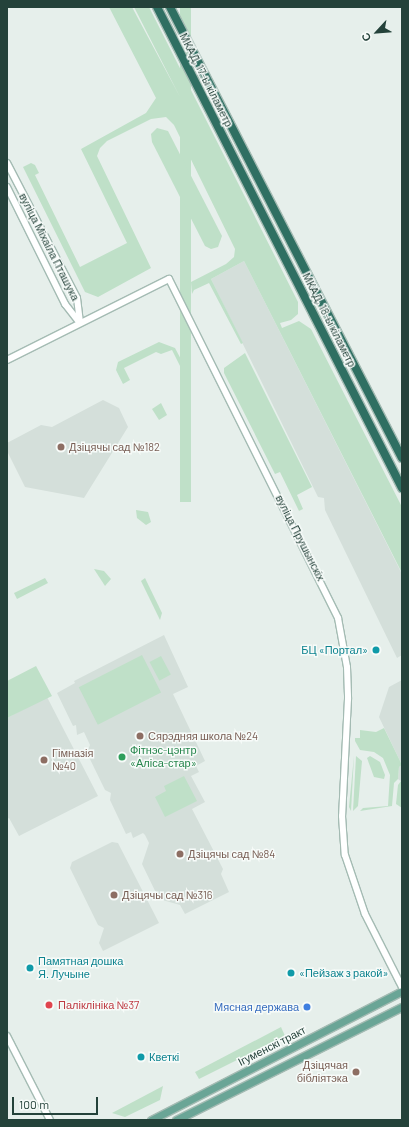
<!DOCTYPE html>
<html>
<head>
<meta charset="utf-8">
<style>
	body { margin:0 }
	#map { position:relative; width:409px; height:1127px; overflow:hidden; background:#e6efeb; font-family:Barlow,sans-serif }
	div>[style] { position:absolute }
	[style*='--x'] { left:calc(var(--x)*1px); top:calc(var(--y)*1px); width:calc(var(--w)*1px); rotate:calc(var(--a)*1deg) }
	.built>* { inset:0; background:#d4dfda }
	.green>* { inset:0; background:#bfe0c8; transform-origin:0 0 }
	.roads { filter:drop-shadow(1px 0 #a4bbb3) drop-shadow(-1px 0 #a4bbb3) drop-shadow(0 1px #a4bbb3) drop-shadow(0 -1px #a4bbb3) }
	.secondary>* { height:6px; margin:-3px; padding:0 3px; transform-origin:3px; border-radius:3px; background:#fff }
	.primary>* { height:7px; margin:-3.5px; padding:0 3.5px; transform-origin:3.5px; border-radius:3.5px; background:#6aa596 }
	.highway>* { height:8px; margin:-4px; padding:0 4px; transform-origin:4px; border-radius:4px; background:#2f6f62 }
	.dots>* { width:11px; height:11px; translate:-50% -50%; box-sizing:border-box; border:2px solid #f7fbf9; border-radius:50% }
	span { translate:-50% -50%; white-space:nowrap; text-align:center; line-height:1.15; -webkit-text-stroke:3px #f7fbf9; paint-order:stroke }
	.street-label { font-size:11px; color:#24423a }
	.education-label { font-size:11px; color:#785e54 }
	.left { translate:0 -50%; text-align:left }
	.right { translate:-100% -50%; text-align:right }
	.culture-label { font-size:11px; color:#0d838f }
	.leisure-label { font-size:11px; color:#27864d }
	.health-label { font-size:11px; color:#be3a42 }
	.shop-label { font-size:11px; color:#366cbe }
	.frame { position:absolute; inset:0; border:8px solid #24423a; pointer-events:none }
	.north { position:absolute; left:357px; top:12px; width:40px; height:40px; -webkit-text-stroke:3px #f7fbf9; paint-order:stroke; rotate:244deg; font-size:11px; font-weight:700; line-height:16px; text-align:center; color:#24423a }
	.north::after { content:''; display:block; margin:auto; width:14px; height:18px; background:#24423a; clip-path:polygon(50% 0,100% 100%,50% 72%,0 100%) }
	.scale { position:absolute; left:12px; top:1097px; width:86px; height:18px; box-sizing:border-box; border:2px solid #24423a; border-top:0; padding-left:5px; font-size:12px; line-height:14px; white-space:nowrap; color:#24423a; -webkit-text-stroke:3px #f7fbf9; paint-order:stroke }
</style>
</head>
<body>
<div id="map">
	<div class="built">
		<div style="clip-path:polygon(244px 261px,402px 574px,402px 655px,397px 658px,325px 510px,324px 498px,318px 497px,211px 279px)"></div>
		<div style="clip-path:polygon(103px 400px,119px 408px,128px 427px,84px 498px,25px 487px,7px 451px,7px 443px,41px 425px,52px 427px)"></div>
		<div style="clip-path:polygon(164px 635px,188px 687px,173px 694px,205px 761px,196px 766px,199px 772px,191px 776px,205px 802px,192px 809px,223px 869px,221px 874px,229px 892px,185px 914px,180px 905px,159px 899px,142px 864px,149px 843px,145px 835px,143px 833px,133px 838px,131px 832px,126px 834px,110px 800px,111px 793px,105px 790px,87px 753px,90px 745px,84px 732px,77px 735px,76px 725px,73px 726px,57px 693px,75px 683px,74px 681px)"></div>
		<div style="clip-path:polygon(402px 680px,402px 782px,398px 779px,399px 767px,402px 765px,379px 717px,389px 687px)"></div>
		<div style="clip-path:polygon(47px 697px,98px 796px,19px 836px,9px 818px,7px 819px,7px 718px)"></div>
		<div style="clip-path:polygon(112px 842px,118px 843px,159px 923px,103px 951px,99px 943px,104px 928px,98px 925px,70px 868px,72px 862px)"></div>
	</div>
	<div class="green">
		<div style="clip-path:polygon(109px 7px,132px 7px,180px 97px,134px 7px,149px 7px,298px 302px,298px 314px,291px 320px,280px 323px,282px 328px,299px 321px,311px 329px,402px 507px,402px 573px,244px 261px,211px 279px,243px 343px,241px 344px,209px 283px,194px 290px,192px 294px,191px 282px,226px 264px,234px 257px,235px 249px,174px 125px,166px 117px,151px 119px,107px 141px,100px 148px,97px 156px,151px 268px,98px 297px,85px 292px,23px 167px,31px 163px,35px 165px,39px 173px,35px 175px,80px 267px,127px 243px,81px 149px,146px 113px,156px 98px)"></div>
		<div style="left:180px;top:7px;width:11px;height:495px"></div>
		<div style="clip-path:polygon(157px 128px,168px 131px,222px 236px,218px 247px,211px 249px,205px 246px,152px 142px,151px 134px)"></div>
		<div style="clip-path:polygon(159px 342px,175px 348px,184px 365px,180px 366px,172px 350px,161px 354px,156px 352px,124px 368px,130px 380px,123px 384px,116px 370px,118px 362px)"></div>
		<div style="clip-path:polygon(245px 353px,312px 487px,297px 495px,303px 509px,299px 511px,280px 472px,275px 474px,224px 373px,224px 368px)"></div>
		<div style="clip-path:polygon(161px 403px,167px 415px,159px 420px,152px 409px)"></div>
		<div style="clip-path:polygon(136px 510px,148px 512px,151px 522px,146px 525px,137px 518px)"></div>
		<div style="clip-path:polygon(94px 569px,104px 571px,111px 579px,105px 586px)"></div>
		<div style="clip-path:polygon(45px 578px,48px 583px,17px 599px,14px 593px)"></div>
		<div style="clip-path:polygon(145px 578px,162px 613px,160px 620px,141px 581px)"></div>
		<div style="left:142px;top:655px;width:42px;height:71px;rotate:63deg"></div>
		<div style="left:161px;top:656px;width:21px;height:13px;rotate:62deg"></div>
		<div style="clip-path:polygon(36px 666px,52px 696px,7px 718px,7px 681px)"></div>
		<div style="clip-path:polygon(384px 728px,402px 765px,399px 767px,398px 779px,394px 783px,392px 806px,360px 811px,363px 808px,388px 806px,390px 775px,383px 758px,374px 752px,360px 750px,355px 741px,355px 738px,360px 738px,360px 730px,376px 732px)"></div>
		<div style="clip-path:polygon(354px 756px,351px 811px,349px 807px)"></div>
		<div style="clip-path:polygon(356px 756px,362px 761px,358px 806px,353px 811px)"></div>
		<div style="clip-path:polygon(370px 756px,380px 762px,385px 775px,384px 779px,374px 777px,367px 758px)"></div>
		<div style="clip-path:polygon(184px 776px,197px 801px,165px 817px,155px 797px,166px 791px,164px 786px)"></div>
		<div style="clip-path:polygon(401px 781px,402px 782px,402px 808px,396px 804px,398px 785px)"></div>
		<div style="clip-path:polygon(281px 1027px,285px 1036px,199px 1079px,195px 1072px)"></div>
		<div style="clip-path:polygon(163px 1086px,160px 1100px,125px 1117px,112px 1113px)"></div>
	</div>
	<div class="roads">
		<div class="secondary">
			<div style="--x:7;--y:163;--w:152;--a:62.6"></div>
			<div style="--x:77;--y:298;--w:25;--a:83"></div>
			<div style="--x:7;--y:187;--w:131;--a:63.6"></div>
			<div style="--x:65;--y:304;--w:24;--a:52"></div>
			<div style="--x:7;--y:360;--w:181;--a:-26.6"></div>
			<div style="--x:169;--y:279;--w:379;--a:63.5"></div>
			<div style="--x:338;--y:618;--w:50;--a:79.6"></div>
			<div style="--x:347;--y:667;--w:32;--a:88"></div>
			<div style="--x:348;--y:699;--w:117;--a:92.9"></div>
			<div style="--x:342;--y:816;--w:39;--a:86"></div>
			<div style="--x:345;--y:855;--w:62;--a:71.3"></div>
			<div style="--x:365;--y:914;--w:82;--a:63.1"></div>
			<div style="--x:7;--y:1036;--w:94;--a:62.9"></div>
		</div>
		<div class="primary">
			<div style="--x:151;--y:1120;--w:282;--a:-27.2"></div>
			<div style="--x:176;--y:1120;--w:253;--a:-26.6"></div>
		</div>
		<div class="highway">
			<div style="--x:157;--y:7;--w:540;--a:63.01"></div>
			<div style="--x:170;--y:7;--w:507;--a:62.78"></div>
		</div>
	</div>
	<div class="dots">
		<div style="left:61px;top:447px;background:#8d6e63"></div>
		<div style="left:376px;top:650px;background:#0f9aa8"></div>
		<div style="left:140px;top:736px;background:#8d6e63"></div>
		<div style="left:122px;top:757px;background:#2e9e5b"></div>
		<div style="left:44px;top:760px;background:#8d6e63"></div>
		<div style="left:180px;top:854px;background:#8d6e63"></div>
		<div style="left:114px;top:895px;background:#8d6e63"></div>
		<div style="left:30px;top:968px;background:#0f9aa8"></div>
		<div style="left:291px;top:973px;background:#0f9aa8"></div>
		<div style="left:49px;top:1005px;background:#e0444e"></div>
		<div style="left:307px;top:1007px;background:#3f7fe0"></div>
		<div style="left:141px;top:1057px;background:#0f9aa8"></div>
		<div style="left:356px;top:1072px;background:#8d6e63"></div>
	</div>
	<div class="street-label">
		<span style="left:206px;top:80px;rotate:63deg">МКАД, 17-ы кіламетр</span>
		<span style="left:49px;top:247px;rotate:63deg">вуліца Міхаіла Пташука</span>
		<span style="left:329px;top:320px;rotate:63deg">МКАД, 18-ы кіламетр</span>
		<span style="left:300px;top:538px;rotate:63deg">вуліца Прушынскіх</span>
		<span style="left:272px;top:1046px;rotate:-27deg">Ігуменскі тракт</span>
	</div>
	<div class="education-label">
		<span class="left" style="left:69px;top:447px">Дзіцячы сад №182</span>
		<span class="left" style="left:148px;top:736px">Сярэдняя школа №24</span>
		<span class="left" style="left:52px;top:760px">Гімназія<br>№40</span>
		<span class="left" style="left:188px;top:854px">Дзіцячы сад №84</span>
		<span class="left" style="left:122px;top:895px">Дзіцячы сад №316</span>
		<span class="right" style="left:348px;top:1072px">Дзіцячая<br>бібліятэка</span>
	</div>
	<div class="culture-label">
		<span class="right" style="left:368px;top:650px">БЦ «Портал»</span>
		<span class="left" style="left:38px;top:968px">Памятная дошка<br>Я. Лучыне</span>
		<span class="left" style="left:299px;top:973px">«Пейзаж з ракой»</span>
		<span class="left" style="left:149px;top:1057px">Кветкі</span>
	</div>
	<div class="leisure-label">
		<span class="left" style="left:130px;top:757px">Фітнэс-цэнтр<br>«Аліса-стар»</span>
	</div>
	<div class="health-label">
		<span class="left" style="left:58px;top:1005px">Паліклініка №37</span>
	</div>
	<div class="shop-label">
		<span class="right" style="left:299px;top:1007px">Мясная держава</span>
	</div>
	<div class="frame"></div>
	<div class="north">С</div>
	<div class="scale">100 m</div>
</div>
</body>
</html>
